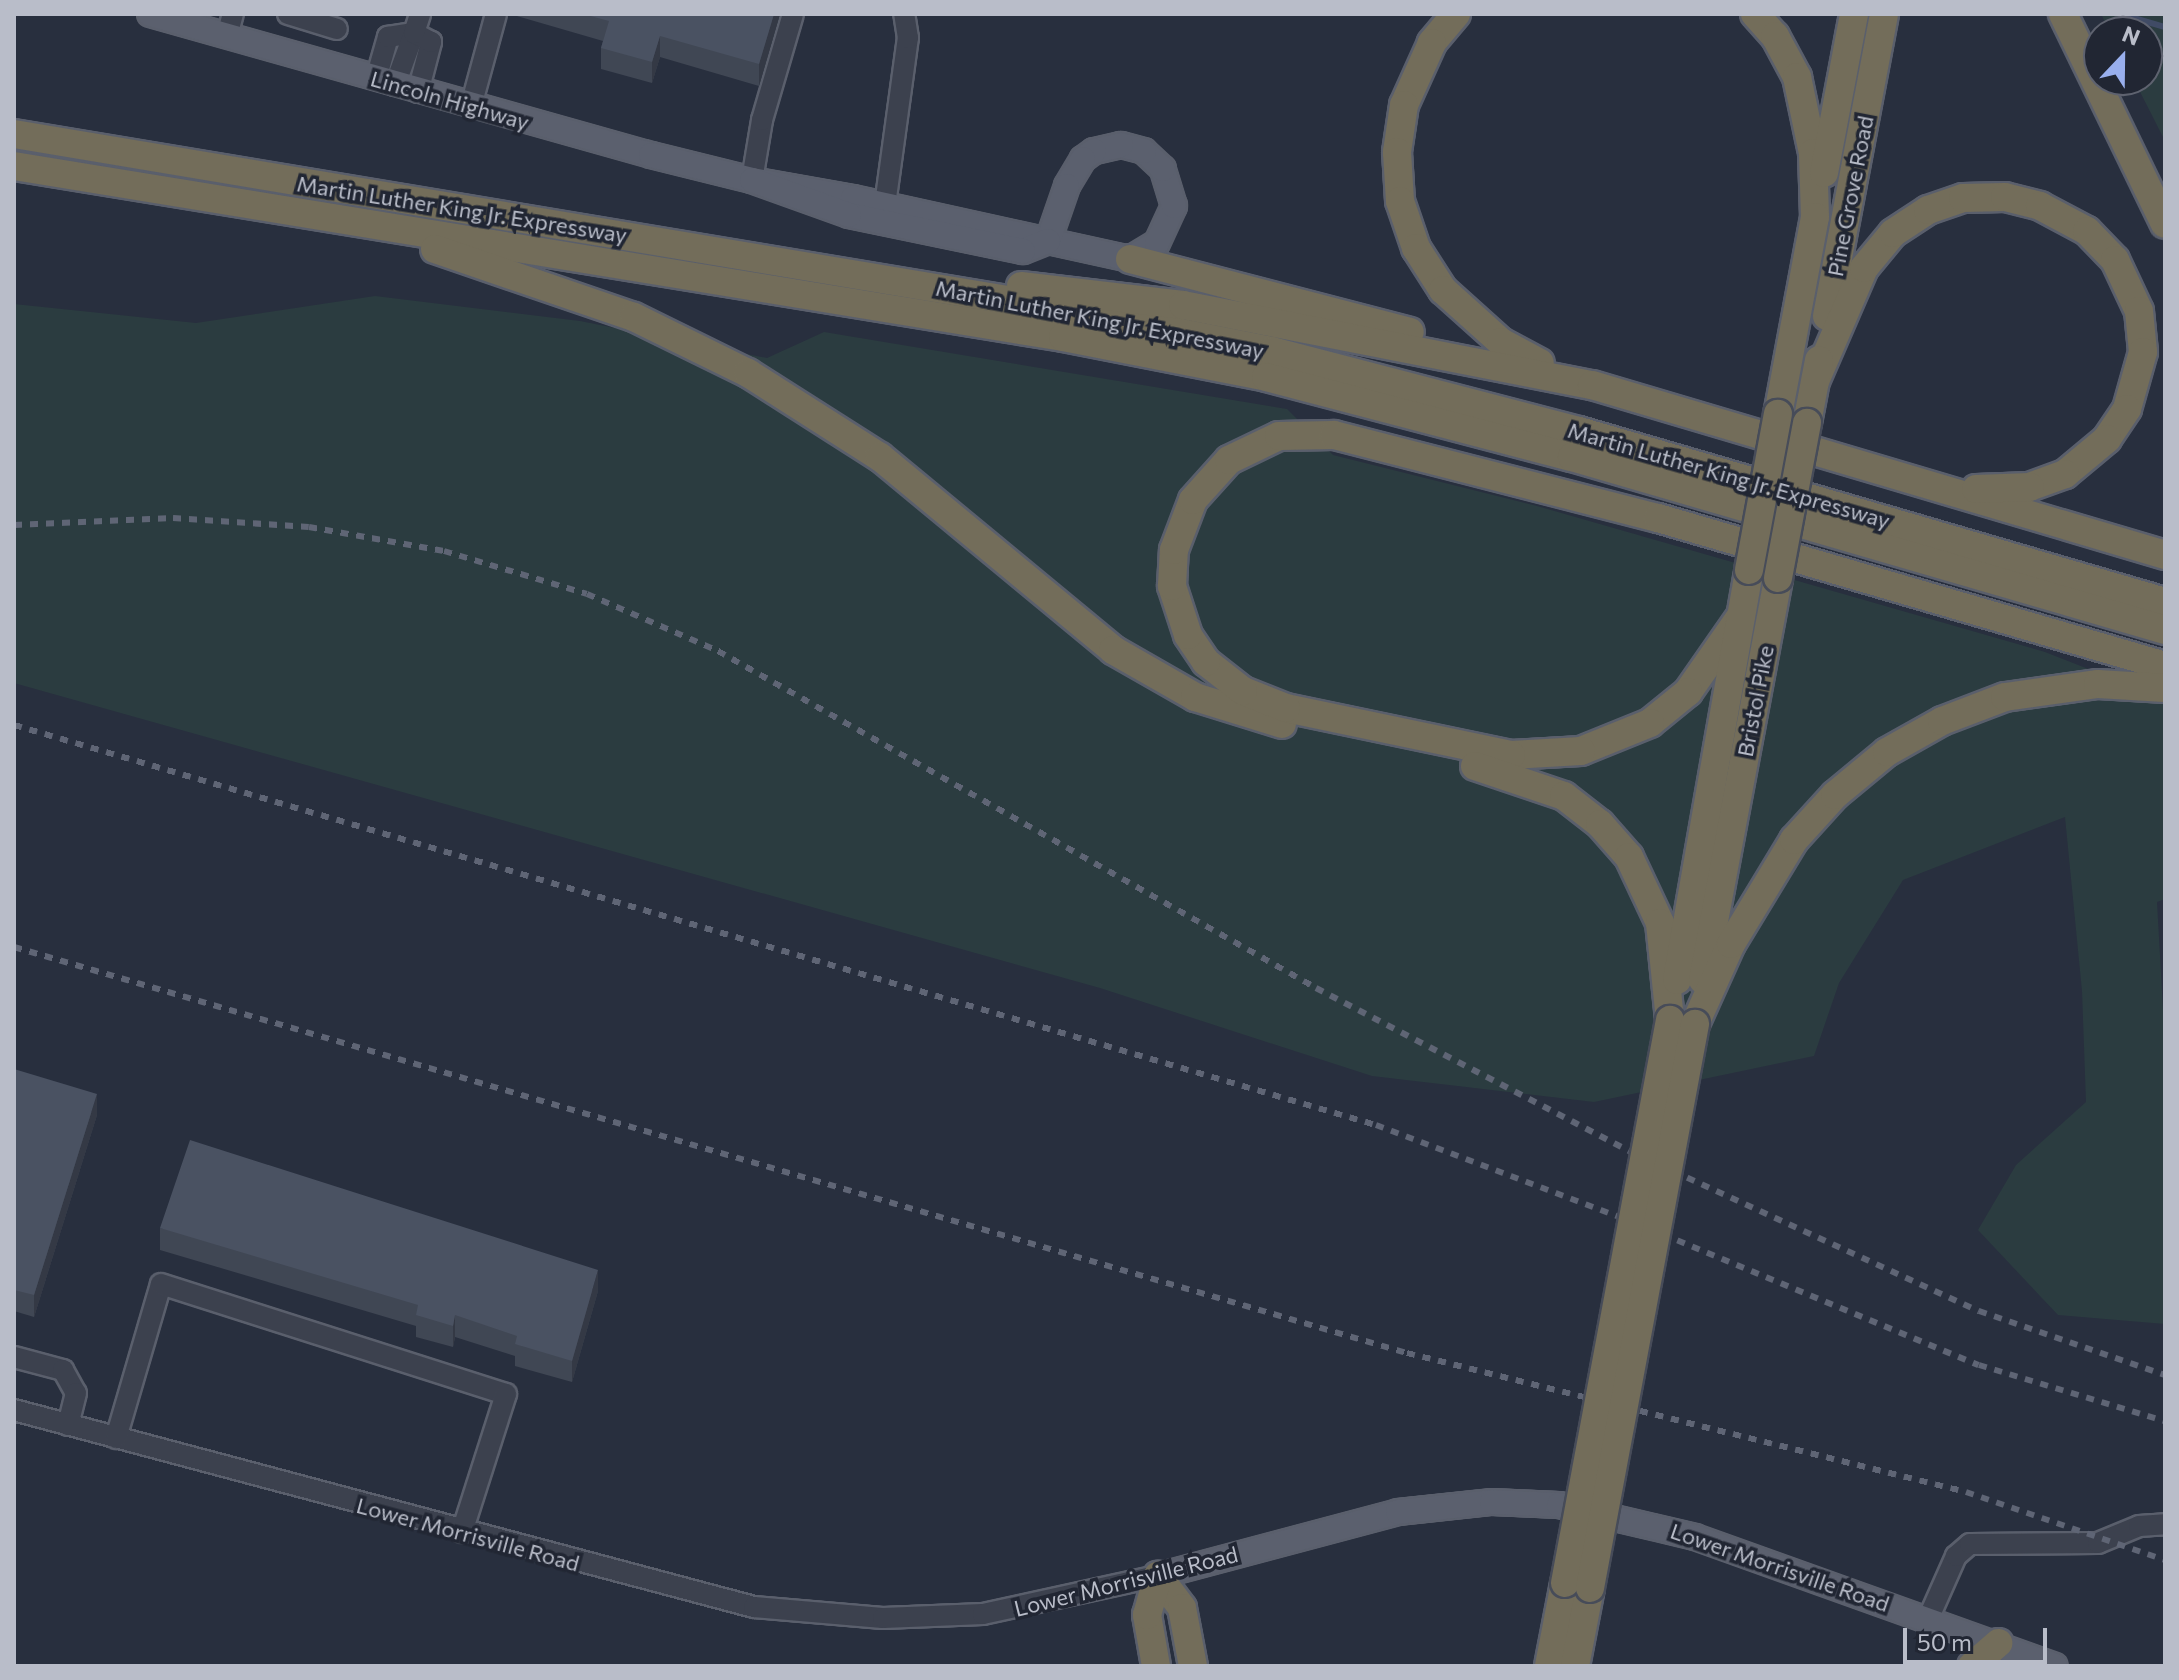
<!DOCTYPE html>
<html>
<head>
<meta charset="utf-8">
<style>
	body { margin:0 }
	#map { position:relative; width:2179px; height:1680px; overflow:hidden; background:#282f3e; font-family:Commissioner,sans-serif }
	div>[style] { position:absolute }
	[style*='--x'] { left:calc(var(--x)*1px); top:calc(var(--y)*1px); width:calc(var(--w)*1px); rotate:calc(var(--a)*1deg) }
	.green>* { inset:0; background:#2b3c40 }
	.stream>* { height:6px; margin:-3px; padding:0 3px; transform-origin:3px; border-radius:3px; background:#404b65 }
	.roads { filter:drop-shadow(2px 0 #5a5f6c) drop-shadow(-2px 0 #5a5f6c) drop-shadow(0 2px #5a5f6c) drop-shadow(0 -2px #5a5f6c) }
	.minor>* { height:20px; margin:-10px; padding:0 10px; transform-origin:10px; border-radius:10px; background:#3c414e }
	.major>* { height:24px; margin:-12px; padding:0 12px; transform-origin:12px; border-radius:12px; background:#5b606e }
	.highway>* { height:28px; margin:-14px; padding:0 14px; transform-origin:14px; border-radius:14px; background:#736d5a }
	.rail>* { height:6px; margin-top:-3px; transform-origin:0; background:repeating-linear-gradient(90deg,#5f6575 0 8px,transparent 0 16px) }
	.bridges { filter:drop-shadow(2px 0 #474c59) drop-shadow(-2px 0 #474c59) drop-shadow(0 2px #474c59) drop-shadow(0 -2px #474c59) }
	.highway-bridge>* { height:28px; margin:-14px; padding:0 14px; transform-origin:14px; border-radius:14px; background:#736d5a }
	.wall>* { inset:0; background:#404754 }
	.shaded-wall>* { inset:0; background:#343945 }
	.building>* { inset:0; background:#4a5262 }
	span { translate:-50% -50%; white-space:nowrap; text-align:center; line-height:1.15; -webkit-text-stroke:7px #212633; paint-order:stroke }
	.street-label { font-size:22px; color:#b9bdc9 }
	.frame { position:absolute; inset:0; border:16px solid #b9bdc9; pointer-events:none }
	.north { position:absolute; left:2083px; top:16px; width:80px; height:80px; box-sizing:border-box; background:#212633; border:2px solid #5e626f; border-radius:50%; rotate:22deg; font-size:22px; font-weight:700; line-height:32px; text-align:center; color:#b9bdc9 }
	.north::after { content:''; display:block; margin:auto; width:28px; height:36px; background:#99afed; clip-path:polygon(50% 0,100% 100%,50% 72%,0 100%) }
	.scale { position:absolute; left:1903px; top:1628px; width:144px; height:36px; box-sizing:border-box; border:4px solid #b9bdc9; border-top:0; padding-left:10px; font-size:24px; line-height:28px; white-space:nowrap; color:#b9bdc9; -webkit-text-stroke:6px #212633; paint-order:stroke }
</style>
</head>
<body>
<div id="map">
	<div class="green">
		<div style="clip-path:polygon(2101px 14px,2165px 14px,2165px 141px,2134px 80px,2147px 80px,2147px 32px,2110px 32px)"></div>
		<div style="clip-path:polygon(375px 296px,580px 321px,767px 358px,824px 332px,1287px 409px,1333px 455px,1537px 506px,2045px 652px,2165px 699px,2165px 899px,2157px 902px,2165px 1045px,2165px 1324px,2058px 1315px,1978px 1230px,2016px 1165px,2086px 1102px,2082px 991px,2065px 817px,1903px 880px,1839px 983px,1814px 1056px,1594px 1102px,1372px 1076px,1100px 988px,14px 683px,14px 304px,196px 323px)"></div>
	</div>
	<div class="stream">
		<div style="--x:2120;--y:14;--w:47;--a:16.1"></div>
	</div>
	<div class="roads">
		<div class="minor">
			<div style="--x:288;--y:14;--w:51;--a:17"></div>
			<div style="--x:227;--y:36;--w:23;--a:-75"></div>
			<div style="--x:376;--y:79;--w:44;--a:-74.1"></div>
			<div style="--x:388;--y:37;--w:26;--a:-9"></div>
			<div style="--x:395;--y:85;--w:55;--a:-69.9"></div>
			<div style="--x:418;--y:92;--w:52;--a:-75.4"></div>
			<div style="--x:431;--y:42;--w:19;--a:-152"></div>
			<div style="--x:414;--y:33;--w:20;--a:-72"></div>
			<div style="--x:471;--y:106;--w:95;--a:-74.8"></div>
			<div style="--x:752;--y:180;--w:61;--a:-80.5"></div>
			<div style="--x:762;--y:120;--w:110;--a:-73.7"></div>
			<div style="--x:885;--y:205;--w:169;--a:-82.2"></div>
			<div style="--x:908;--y:38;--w:24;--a:-99"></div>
			<div style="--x:14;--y:1357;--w:51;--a:14.9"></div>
			<div style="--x:63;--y:1370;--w:26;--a:61"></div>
			<div style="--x:76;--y:1393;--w:33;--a:104"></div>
			<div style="--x:14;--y:1410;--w:766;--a:14.91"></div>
			<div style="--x:754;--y:1607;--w:129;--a:4.9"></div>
			<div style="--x:883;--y:1618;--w:100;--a:-2.3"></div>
			<div style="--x:983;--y:1614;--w:179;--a:-12.3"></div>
			<div style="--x:116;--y:1438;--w:160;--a:-73.7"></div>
			<div style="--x:161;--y:1284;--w:362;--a:17.7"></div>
			<div style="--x:506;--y:1394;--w:145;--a:107.7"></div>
			<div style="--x:1929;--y:1617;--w:67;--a:-66.1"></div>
			<div style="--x:1956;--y:1556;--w:18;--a:-41"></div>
			<div style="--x:1970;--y:1544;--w:128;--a:-0.4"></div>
			<div style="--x:2098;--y:1543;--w:44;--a:-22.5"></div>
			<div style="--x:2139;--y:1526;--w:26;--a:-4"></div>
		</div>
		<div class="major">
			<div style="--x:150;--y:14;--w:520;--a:15.72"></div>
			<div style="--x:651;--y:155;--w:104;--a:13.9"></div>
			<div style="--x:752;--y:180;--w:103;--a:10.1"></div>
			<div style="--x:853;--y:198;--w:200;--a:12.4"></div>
			<div style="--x:1048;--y:241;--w:84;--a:12.4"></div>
			<div style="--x:1130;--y:259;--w:31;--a:-31"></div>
			<div style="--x:1157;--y:243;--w:41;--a:-65.3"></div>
			<div style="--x:1174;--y:206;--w:39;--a:-107"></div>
			<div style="--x:1163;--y:169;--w:26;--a:-137"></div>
			<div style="--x:1144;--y:151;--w:24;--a:-165"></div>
			<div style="--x:1121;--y:145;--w:28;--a:167"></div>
			<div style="--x:1094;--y:151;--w:14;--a:144"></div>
			<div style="--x:1083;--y:159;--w:31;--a:121"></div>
			<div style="--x:1067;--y:186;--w:58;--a:109.1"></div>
			<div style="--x:1048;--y:241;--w:27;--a:158"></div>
			<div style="--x:1023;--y:251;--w:178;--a:-168.3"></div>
			<div style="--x:849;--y:215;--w:103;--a:-160.2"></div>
			<div style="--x:1158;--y:1576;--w:248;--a:-14.9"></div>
			<div style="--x:1398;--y:1512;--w:95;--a:-6.1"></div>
			<div style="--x:1492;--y:1502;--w:67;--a:2.6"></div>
			<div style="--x:1559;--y:1505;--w:140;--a:13.2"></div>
			<div style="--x:1695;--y:1537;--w:382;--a:19.7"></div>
		</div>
		<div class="highway">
			<div style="--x:1456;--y:14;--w:38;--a:130"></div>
			<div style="--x:1432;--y:43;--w:68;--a:114.3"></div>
			<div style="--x:1404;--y:105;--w:48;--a:98.5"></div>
			<div style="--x:1397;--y:152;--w:49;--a:86.5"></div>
			<div style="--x:1400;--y:201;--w:50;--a:71.2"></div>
			<div style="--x:1416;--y:248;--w:50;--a:57.3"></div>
			<div style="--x:1443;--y:290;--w:78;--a:41.9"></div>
			<div style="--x:1501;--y:342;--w:44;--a:28.3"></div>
			<div style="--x:1755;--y:14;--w:30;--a:48"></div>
			<div style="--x:1775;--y:36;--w:47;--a:61.8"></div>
			<div style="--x:1797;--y:77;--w:78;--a:78.1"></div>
			<div style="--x:1813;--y:153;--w:64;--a:88.2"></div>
			<div style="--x:1815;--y:217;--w:200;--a:100.6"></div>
			<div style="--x:2063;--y:14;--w:233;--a:64.1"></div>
			<div style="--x:14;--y:134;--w:1068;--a:9.49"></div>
			<div style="--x:1067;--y:310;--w:209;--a:11.3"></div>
			<div style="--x:1272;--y:351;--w:317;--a:14.6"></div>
			<div style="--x:1579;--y:431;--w:610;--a:16.27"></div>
			<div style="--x:14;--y:166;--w:1063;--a:9.26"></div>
			<div style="--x:1063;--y:337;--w:207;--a:11.1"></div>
			<div style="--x:1266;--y:377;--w:316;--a:14.7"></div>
			<div style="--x:1572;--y:457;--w:618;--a:16.26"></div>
			<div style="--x:1824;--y:173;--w:162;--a:-79.3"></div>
			<div style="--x:435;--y:249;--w:210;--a:18.9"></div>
			<div style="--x:634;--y:317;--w:127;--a:26.2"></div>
			<div style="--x:748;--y:373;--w:156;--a:32.5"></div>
			<div style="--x:880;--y:457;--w:303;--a:39.6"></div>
			<div style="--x:1113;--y:650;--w:95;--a:29.8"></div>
			<div style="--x:1195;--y:697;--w:91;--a:17.2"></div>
			<div style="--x:1130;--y:259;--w:289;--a:14.6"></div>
			<div style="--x:1021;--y:286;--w:163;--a:6.7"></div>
			<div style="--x:1183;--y:305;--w:417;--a:11.1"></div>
			<div style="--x:1592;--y:385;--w:598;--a:16.52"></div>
			<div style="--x:1827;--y:316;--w:307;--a:-79.3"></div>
			<div style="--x:1816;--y:379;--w:121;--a:-66.6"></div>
			<div style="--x:1864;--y:268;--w:45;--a:-50.4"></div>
			<div style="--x:1893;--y:233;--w:42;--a:-33.3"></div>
			<div style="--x:1928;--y:210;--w:37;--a:-19"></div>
			<div style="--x:1963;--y:198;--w:42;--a:-1.4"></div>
			<div style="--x:2005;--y:197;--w:36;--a:14"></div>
			<div style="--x:2040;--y:206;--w:53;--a:28"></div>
			<div style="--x:2087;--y:231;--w:40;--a:46"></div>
			<div style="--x:2115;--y:260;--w:56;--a:64.8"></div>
			<div style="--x:2139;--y:311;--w:41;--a:84.4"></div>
			<div style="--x:2143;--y:352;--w:59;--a:105.7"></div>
			<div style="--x:2127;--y:409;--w:36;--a:124"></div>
			<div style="--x:2107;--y:439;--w:55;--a:140.2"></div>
			<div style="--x:2065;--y:474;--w:37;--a:160"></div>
			<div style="--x:2030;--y:487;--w:54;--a:177.9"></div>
			<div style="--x:1807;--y:423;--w:64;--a:-79.2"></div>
			<div style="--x:1741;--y:616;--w:93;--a:124.9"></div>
			<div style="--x:1688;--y:692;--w:49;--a:140.8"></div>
			<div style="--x:1650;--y:723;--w:74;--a:157.9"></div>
			<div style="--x:1581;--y:751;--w:70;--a:176.7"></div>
			<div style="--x:1511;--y:755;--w:230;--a:-168.2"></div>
			<div style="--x:1286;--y:708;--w:46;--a:-158.4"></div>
			<div style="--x:1243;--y:691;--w:47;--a:-141.9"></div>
			<div style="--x:1206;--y:662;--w:32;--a:-124"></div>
			<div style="--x:1188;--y:635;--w:52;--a:-108.1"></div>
			<div style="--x:1172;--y:586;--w:36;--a:-87"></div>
			<div style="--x:1174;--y:550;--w:53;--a:-69.2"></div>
			<div style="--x:1193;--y:500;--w:54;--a:-48"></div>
			<div style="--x:1229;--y:460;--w:55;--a:-25.6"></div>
			<div style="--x:1279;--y:436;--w:55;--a:-1"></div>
			<div style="--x:1334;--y:435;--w:334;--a:14.4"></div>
			<div style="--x:1658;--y:518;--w:528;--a:16.27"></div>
			<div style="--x:1475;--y:766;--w:94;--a:18.6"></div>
			<div style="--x:1564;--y:796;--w:46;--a:37.9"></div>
			<div style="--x:1600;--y:824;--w:44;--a:48.7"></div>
			<div style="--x:1629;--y:857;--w:73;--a:64.8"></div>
			<div style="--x:1660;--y:923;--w:98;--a:84.1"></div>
			<div style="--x:1677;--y:980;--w:416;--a:-80"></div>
			<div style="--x:1703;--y:980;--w:409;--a:-79.4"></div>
			<div style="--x:1695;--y:1024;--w:88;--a:-65.8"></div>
			<div style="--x:1731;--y:944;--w:122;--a:-58.8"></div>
			<div style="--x:1794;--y:840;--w:61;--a:-47.7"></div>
			<div style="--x:1835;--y:795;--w:67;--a:-39.6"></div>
			<div style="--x:1887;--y:752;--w:63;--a:-29.4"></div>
			<div style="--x:1942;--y:721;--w:67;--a:-20.9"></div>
			<div style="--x:2005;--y:697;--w:94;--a:-8"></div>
			<div style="--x:2098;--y:684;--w:67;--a:3.4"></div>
			<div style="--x:1158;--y:1576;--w:40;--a:53"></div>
			<div style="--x:1182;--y:1608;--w:59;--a:79.3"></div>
			<div style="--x:1156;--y:1666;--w:52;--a:-100"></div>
			<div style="--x:1147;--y:1615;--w:41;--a:-74.2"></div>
			<div style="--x:1549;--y:1666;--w:85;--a:-79.1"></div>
			<div style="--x:1575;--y:1666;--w:79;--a:-79.1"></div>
			<div style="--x:1972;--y:1666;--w:35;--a:-41"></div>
		</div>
	</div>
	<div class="rail">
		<div style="--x:14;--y:525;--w:159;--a:-2.5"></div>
		<div style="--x:173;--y:518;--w:136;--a:3.8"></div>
		<div style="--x:309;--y:527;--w:137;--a:10.1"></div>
		<div style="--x:444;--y:551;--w:149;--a:16.7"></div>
		<div style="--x:587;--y:594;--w:143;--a:23.5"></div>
		<div style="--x:718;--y:651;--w:686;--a:29.4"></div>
		<div style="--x:1316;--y:988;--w:353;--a:27.5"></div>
		<div style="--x:1629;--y:1151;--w:385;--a:24.6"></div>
		<div style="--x:1979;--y:1311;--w:197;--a:19"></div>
		<div style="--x:14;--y:725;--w:1420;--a:16.37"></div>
		<div style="--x:1376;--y:1125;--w:275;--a:20.7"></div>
		<div style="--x:1633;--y:1222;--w:374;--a:22.5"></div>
		<div style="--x:1979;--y:1365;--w:194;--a:16.8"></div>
		<div style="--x:14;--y:947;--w:1451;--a:16.25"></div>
		<div style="--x:1407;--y:1353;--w:576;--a:13.96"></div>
		<div style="--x:1966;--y:1492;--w:210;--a:18.9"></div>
	</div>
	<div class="bridges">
		<div class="highway-bridge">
			<div style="--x:1749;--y:570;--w:159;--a:-79.5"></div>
			<div style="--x:1778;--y:578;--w:158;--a:-79.4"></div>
			<div style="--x:1565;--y:1583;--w:573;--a:-79.44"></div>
			<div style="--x:1590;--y:1588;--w:574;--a:-79.45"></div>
		</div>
	</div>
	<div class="wall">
		<div style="clip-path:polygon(510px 14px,780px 14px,759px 86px,660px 57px,652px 83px,601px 69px,601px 48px,603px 41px)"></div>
		<div style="clip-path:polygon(14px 1069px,97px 1115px,34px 1317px,14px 1311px)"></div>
		<div style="clip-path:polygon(160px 1228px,598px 1291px,572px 1382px,515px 1366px,515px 1356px,455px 1337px,453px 1347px,416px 1337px,416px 1326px,160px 1250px)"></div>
	</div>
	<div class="shaded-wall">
		<div style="clip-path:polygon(774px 14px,780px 14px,759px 86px,759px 64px)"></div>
		<div style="clip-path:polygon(660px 36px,660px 57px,652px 83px,652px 62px)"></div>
		<div style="clip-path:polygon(97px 1094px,97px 1115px,34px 1317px,34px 1295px)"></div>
		<div style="clip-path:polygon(598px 1270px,598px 1291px,572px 1382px,572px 1361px)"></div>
		<div style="clip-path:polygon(455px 1315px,455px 1337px,453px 1347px,453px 1326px)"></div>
	</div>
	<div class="building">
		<div style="clip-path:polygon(583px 14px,774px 14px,759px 64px,660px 36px,652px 62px,601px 48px,609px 21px)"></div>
		<div style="clip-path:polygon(14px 1069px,97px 1094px,34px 1295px,14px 1290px)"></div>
		<div style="clip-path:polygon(190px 1140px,598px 1270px,572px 1361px,515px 1344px,517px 1336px,455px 1315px,453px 1326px,416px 1315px,418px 1305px,160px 1228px)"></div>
	</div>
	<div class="street-label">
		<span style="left:450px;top:100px;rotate:16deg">Lincoln Highway</span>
		<span style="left:1850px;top:196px;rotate:-79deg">Pine Grove Road</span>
		<span style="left:462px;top:209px;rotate:9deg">Martin Luther King Jr. Expressway</span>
		<span style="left:1100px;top:319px;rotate:11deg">Martin Luther King Jr. Expressway</span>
		<span style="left:1729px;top:475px;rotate:16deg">Martin Luther King Jr. Expressway</span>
		<span style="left:1755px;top:701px;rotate:-79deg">Bristol Pike</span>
		<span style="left:468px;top:1534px;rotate:15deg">Lower Morrisville Road</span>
		<span style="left:1780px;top:1567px;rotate:19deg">Lower Morrisville Road</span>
		<span style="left:1126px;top:1581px;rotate:-14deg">Lower Morrisville Road</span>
	</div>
	<div class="frame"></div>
	<div class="north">N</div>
	<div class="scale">50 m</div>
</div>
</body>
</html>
